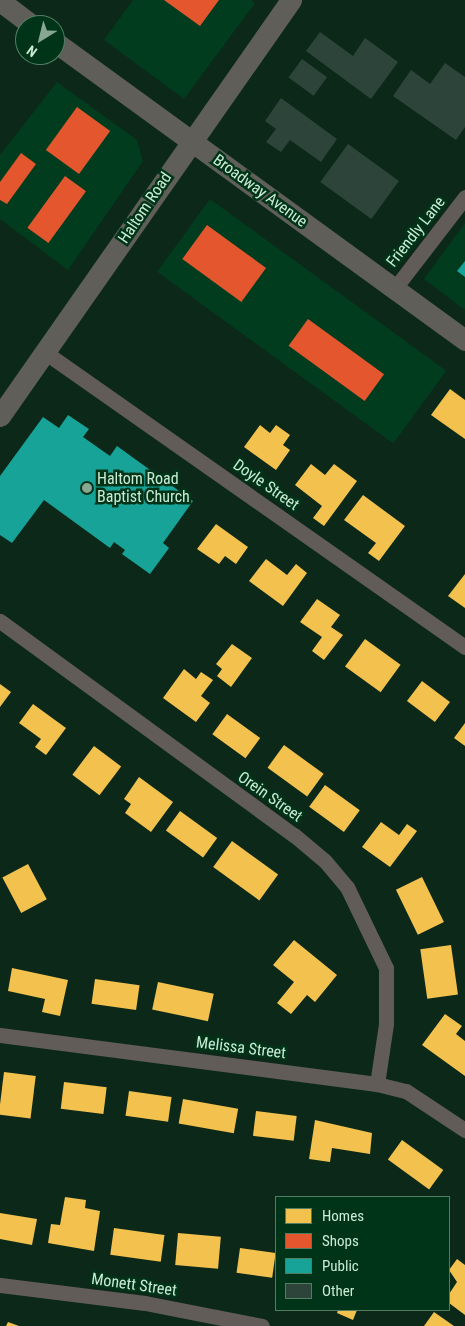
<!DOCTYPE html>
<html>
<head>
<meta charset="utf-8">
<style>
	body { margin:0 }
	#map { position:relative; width:465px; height:1326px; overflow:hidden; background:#0c2819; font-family:"Roboto Condensed",sans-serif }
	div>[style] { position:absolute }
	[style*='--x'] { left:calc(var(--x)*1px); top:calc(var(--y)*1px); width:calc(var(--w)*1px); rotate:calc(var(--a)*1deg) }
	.built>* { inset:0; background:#023c1e; transform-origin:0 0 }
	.homes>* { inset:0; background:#f2c14e; transform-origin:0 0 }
	.shops>* { inset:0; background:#e4572e; transform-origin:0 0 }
	.public>* { inset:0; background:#17a398 }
	.building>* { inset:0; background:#2d443a; transform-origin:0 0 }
	.minor>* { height:15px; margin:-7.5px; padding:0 7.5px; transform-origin:7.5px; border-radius:7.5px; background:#615c58 }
	.secondary>* { height:21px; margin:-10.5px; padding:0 10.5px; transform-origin:10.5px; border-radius:10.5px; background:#5f5e58 }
	.dots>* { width:14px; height:14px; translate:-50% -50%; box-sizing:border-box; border:2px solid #003418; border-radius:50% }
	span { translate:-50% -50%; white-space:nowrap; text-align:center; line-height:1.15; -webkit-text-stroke:5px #003418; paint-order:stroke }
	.street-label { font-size:16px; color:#cbebd4 }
	.poi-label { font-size:16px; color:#cbebd4 }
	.left { translate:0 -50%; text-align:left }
	.legend { position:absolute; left:275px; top:1196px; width:175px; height:115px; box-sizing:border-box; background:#003418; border:1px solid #517d63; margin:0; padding:6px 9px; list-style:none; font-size:15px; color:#cbebd4 }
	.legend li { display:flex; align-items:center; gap:10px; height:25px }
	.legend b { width:25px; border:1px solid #517d63 }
	.north { position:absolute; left:15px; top:15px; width:50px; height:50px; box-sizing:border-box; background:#003418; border:1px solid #517d63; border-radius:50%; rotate:216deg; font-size:14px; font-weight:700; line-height:20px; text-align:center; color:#cbebd4 }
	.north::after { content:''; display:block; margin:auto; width:18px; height:22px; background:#88a793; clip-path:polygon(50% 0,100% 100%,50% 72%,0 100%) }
</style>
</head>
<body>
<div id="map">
	<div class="built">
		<div style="clip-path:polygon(133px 0,251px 0,255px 3px,184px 99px,104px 40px)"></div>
		<div style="clip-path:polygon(57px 82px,137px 140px,143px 161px,68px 270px,0 219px,0 155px)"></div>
		<div style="left:210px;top:199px;width:292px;height:90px;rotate:36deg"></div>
		<div style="clip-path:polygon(465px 223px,465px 310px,424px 279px)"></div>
	</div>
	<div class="homes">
		<div style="clip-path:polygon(450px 389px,465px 400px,465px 439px,431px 415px)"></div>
		<div style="clip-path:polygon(260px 425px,270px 433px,276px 425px,290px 435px,283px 445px,290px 450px,276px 470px,244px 447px)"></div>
		<div style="clip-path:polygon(311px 464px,325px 475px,334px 464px,357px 481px,324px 526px,313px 518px,322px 506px,295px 485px)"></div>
		<div style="clip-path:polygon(363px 495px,405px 526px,379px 561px,368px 553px,376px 543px,344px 520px)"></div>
		<div style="clip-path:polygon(216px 524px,248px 547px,236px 564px,225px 556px,219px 564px,197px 549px)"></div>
		<div style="clip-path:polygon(266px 559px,287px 575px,296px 564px,307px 573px,283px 606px,249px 581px)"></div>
		<div style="clip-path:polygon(465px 574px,465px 608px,448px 596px)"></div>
		<div style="clip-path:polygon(317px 599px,340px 615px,331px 627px,343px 635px,324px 660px,312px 651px,322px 637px,300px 622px)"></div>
		<div style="left:365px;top:639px;width:44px;height:34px;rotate:36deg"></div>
		<div style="clip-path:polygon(232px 644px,252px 658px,231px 687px,217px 676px,222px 669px,216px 664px)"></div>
		<div style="clip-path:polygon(184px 669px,196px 679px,201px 672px,213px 680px,201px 696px,210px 703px,196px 722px,163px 698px)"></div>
		<div style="left:422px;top:681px;width:35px;height:25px;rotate:37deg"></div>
		<div style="clip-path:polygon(0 684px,11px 692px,0 707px)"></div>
		<div style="clip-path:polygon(33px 704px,66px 728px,46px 755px,35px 747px,41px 739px,19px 723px)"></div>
		<div style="left:227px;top:714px;width:41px;height:25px;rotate:36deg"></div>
		<div style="clip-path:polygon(465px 723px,465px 746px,454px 738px)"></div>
		<div style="left:284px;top:745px;width:49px;height:28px;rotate:36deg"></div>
		<div style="left:94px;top:746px;width:34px;height:36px;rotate:37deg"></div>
		<div style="clip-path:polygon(139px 777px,173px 802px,151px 832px,125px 813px,131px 804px,124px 799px)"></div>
		<div style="left:325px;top:785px;width:43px;height:27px;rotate:36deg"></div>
		<div style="left:180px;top:811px;width:46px;height:24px;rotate:36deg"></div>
		<div style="clip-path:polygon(381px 822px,399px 835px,407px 824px,417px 831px,390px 867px,362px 847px)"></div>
		<div style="left:232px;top:841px;width:57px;height:32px;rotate:36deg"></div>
		<div style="left:28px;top:864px;width:40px;height:29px;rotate:62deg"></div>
		<div style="left:422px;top:877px;width:50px;height:29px;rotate:64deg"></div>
		<div style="clip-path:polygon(294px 940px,337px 975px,315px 1002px,307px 995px,291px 1014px,277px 1003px,294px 982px,273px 965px)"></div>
		<div style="left:451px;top:945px;width:50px;height:31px;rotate:82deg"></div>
		<div style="clip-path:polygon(12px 968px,68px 980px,60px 1016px,42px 1012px,45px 999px,8px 991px)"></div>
		<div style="left:95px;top:979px;width:45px;height:25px;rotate:8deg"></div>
		<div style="left:158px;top:982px;width:57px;height:28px;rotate:12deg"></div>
		<div style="clip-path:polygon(445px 1014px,462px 1026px,456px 1034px,465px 1041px,465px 1076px,422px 1045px)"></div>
		<div style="left:4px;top:1072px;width:32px;height:43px;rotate:7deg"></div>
		<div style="left:64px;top:1082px;width:43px;height:27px;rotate:7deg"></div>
		<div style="left:129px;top:1091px;width:43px;height:25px;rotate:8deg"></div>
		<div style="left:183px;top:1099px;width:56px;height:25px;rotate:10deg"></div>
		<div style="left:256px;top:1111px;width:41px;height:25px;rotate:7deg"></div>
		<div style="clip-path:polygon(315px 1120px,372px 1133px,370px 1154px,332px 1148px,330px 1162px,309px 1159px)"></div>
		<div style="left:402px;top:1140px;width:51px;height:24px;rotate:36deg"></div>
		<div style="clip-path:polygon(65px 1197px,86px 1200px,85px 1208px,100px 1211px,94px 1251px,48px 1243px,51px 1224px,60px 1225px)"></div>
		<div style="clip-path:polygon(0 1213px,37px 1219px,32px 1245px,0 1239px)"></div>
		<div style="left:114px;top:1228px;width:51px;height:27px;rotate:8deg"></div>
		<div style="left:178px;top:1233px;width:43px;height:32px;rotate:5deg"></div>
		<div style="left:240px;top:1248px;width:36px;height:25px;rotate:8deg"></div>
		<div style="clip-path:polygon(457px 1259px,465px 1265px,465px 1315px,449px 1303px,449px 1294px,457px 1282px,449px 1270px)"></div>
		<div style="clip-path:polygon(338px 1310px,357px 1310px,353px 1320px,337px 1313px)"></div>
		<div style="clip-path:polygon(434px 1312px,454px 1326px,424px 1326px)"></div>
		<div style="clip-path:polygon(8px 1322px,19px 1326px,6px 1326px)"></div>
	</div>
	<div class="shops">
		<div style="clip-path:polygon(164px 0,219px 0,200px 26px)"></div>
		<div style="left:77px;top:107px;width:41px;height:53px;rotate:36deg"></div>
		<div style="clip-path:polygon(21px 153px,36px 164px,7px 204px,0 200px,0 182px)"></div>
		<div style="left:65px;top:176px;width:26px;height:64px;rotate:36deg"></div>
		<div style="left:207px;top:225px;width:73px;height:42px;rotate:36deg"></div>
		<div style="left:308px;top:319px;width:94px;height:33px;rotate:36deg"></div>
	</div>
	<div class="public">
		<div style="clip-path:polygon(465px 261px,465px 277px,457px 271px)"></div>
		<div style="clip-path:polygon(68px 415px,89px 429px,83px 437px,110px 456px,117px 446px,193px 501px,163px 543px,169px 548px,150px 574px,122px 554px,125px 550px,114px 542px,110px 548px,44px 500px,12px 543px,0 535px,0 476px,43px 417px,59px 428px)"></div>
	</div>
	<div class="building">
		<div style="clip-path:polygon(320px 32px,353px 56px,365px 38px,398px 62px,371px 99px,306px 51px)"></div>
		<div style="left:302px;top:59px;width:31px;height:23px;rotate:36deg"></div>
		<div style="clip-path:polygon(445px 63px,465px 77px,465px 127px,456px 140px,393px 96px,411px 70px,430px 84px)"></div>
		<div style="clip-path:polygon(281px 98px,337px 139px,321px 162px,290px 140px,281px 152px,266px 142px,276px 129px,265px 121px)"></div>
		<div style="left:348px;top:144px;width:63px;height:47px;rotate:36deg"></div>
	</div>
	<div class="minor">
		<div style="--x:395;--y:288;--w:115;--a:-52.4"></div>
		<div style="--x:46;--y:353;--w:512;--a:35.06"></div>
		<div style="--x:0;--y:621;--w:364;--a:36.1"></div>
		<div style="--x:294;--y:835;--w:40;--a:40"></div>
		<div style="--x:325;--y:861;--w:34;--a:50"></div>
		<div style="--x:347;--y:887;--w:90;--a:64.3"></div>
		<div style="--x:386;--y:968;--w:56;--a:90"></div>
		<div style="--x:386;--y:1024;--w:61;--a:98.5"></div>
		<div style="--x:0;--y:1035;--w:380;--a:7.4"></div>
		<div style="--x:377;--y:1084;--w:30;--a:14"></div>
		<div style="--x:406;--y:1091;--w:71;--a:33.5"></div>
		<div style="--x:0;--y:1285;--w:146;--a:7.1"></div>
		<div style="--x:145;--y:1303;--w:119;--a:11.1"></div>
	</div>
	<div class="secondary">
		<div style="--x:0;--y:1;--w:40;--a:37"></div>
		<div style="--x:55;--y:42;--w:507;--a:36.01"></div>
		<div style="--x:0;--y:416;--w:508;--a:-55.03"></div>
	</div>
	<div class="dots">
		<div style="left:87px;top:488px;background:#88a793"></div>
	</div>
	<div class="street-label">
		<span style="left:260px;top:191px;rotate:36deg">Broadway Avenue</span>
		<span style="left:145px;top:208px;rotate:-56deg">Haltom Road</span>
		<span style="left:416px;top:232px;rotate:-52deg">Friendly Lane</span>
		<span style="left:266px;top:485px;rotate:35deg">Doyle Street</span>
		<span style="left:270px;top:797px;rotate:35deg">Orein Street</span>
		<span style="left:241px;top:1048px;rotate:7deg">Melissa Street</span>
		<span style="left:134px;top:1285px;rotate:8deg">Monett Street</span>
	</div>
	<div class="poi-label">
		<span class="left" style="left:97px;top:488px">Haltom Road<br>Baptist Church</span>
	</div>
	<ul class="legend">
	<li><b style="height:14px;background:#f2c14e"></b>Homes</li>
	<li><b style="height:14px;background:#e4572e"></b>Shops</li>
	<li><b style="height:14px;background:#17a398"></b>Public</li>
	<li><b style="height:14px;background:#2d443a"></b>Other</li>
	</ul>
	<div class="north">N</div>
</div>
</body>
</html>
